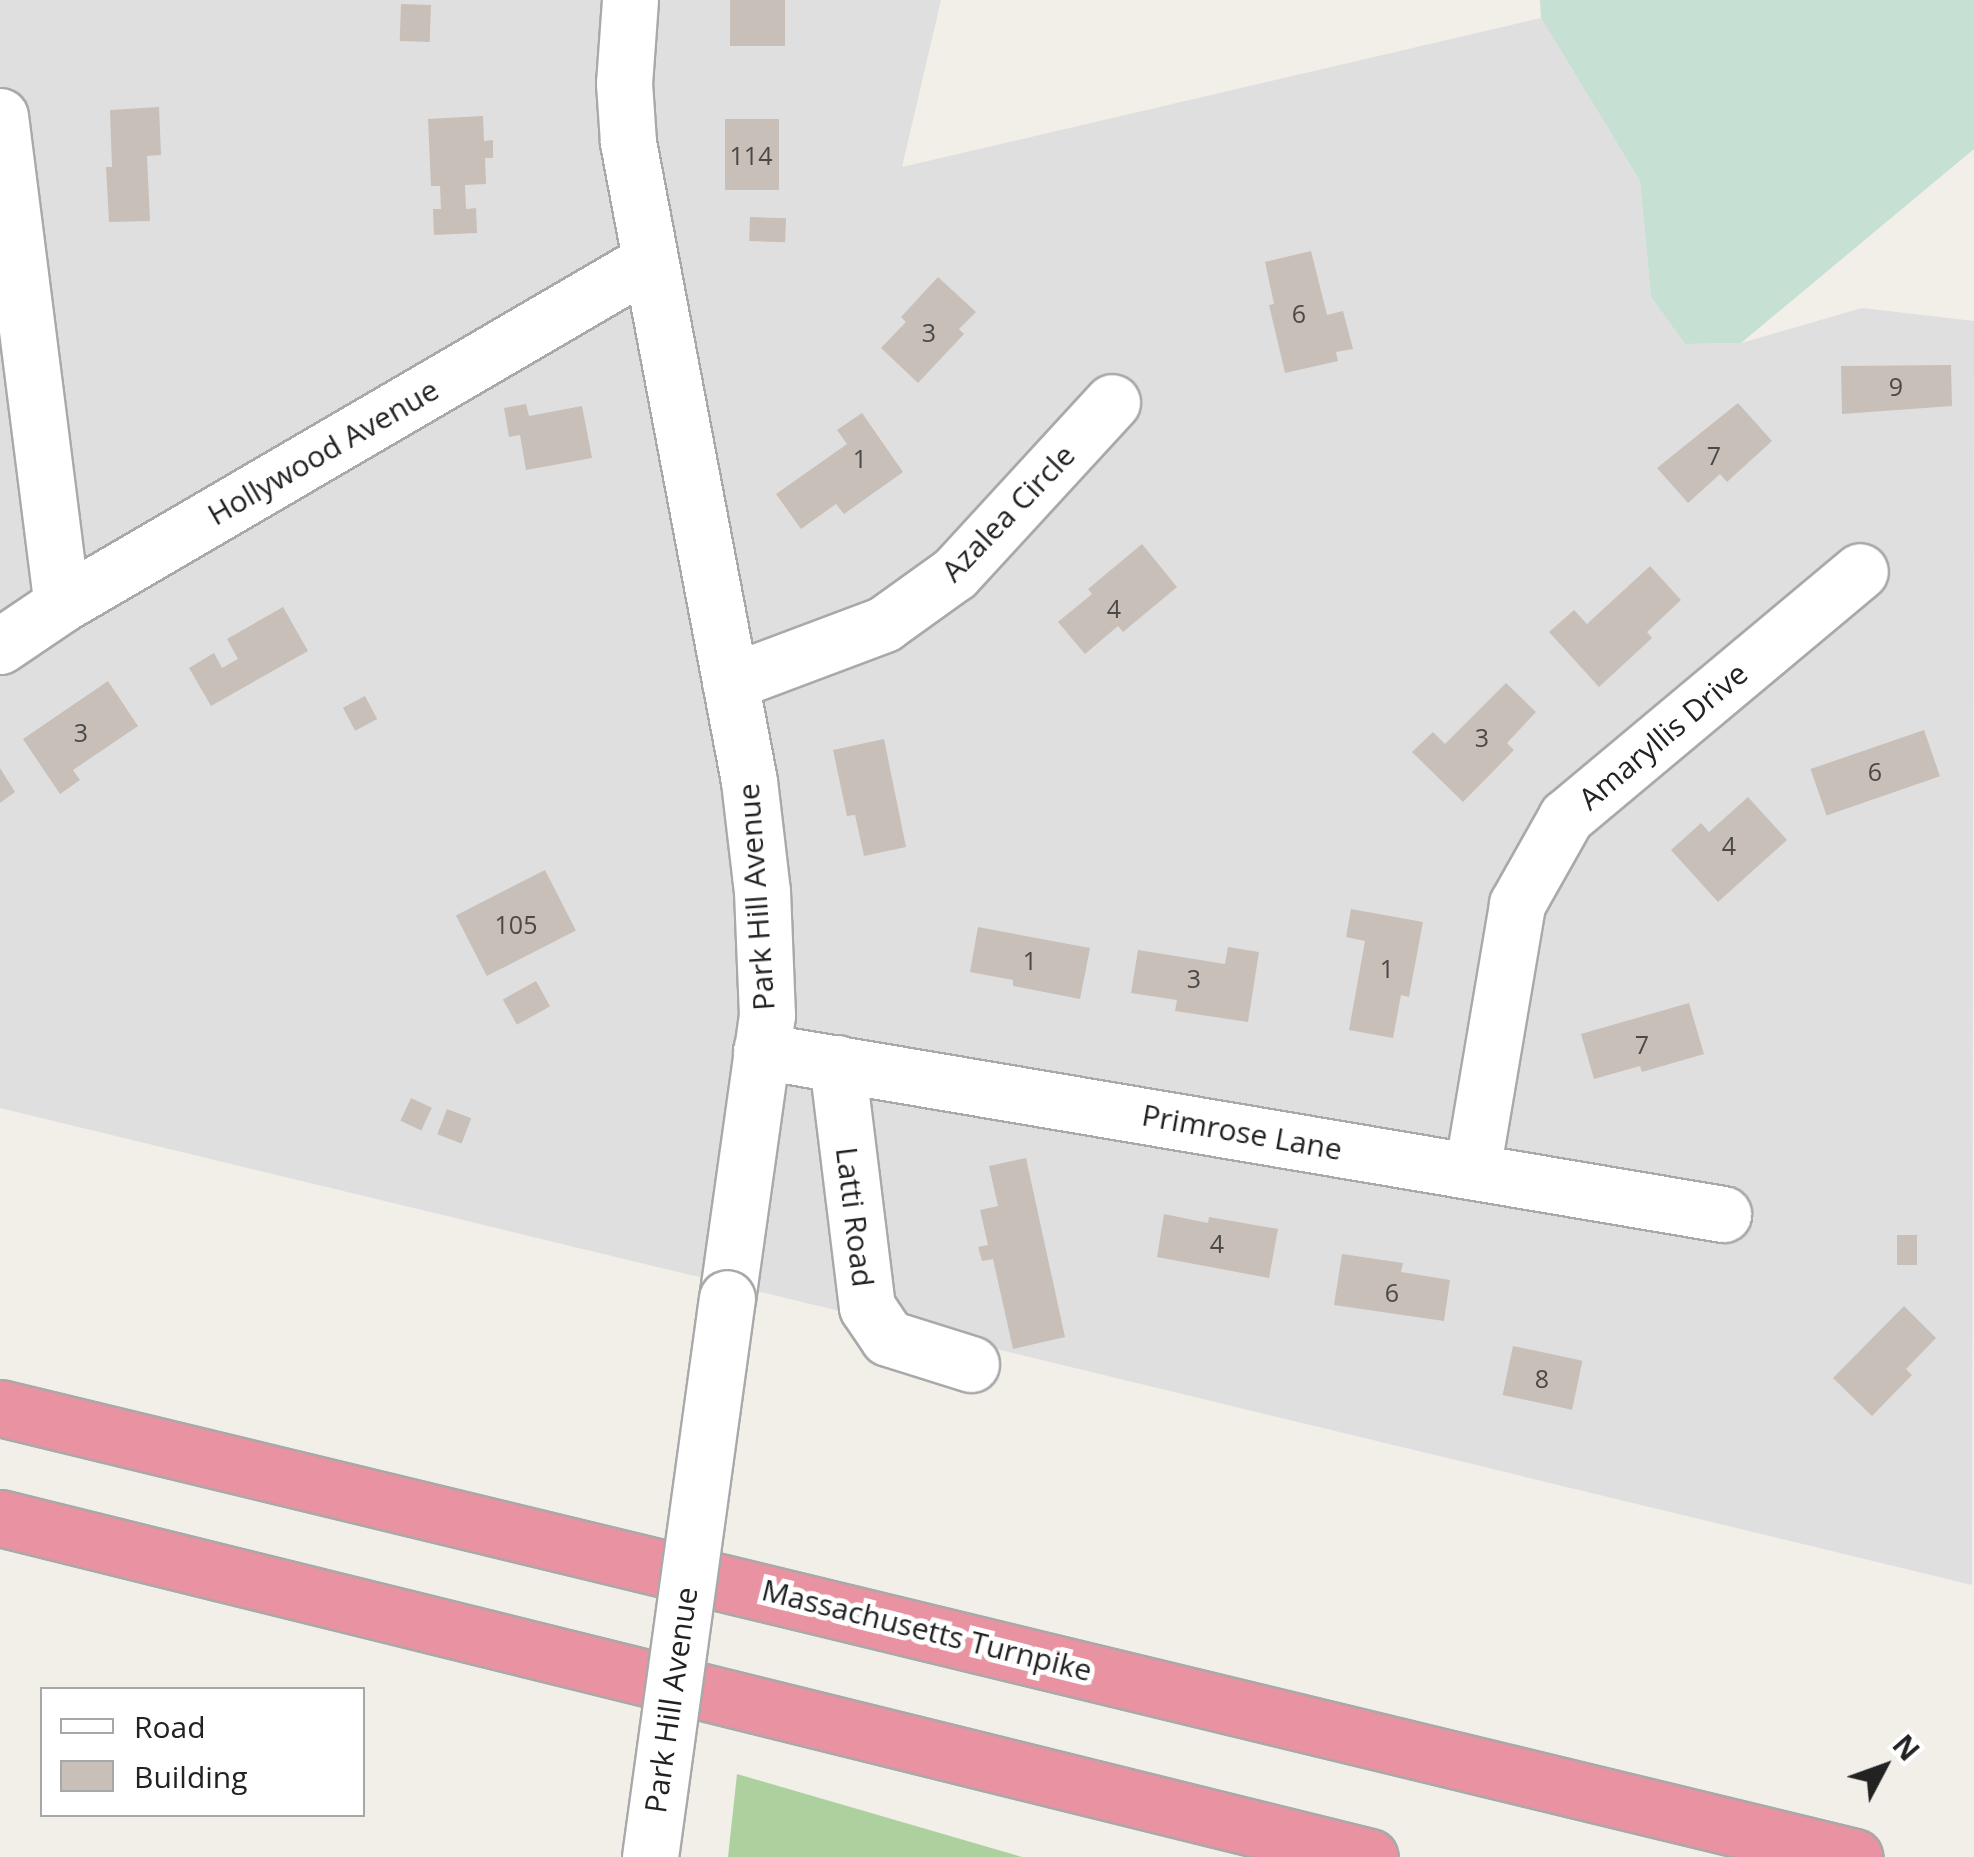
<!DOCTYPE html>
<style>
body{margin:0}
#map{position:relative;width:1974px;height:1857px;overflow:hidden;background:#f2efe9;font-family:"Open Sans",sans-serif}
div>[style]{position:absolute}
.residential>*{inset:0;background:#e0dfdf}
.forest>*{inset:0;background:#add19e}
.wetland>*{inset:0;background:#c6e0d4}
.building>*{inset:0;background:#c7bfb8;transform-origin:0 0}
.roads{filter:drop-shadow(2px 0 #a9a9a9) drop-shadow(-2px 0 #a9a9a9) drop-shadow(0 2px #a9a9a9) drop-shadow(0 -2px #a9a9a9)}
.minor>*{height:55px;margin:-27.5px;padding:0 27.5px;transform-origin:27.5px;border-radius:27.5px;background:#fff}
.highway>*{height:55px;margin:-27.5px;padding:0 27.5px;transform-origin:27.5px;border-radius:27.5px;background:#e892a2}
.bridges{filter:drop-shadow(2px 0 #a9a9a9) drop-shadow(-2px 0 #a9a9a9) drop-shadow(0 2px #a9a9a9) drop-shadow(0 -2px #a9a9a9)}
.minor-bridge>*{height:55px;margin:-27.5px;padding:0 27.5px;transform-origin:27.5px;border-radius:27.5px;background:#fff}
span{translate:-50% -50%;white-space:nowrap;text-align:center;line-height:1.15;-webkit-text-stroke:10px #fff;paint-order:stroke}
.number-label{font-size:25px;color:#4b4948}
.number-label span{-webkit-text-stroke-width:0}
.street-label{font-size:30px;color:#222}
.legend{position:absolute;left:40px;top:1687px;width:325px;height:130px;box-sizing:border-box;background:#fff;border:2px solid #a7a7a7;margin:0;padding:12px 18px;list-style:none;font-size:30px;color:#222}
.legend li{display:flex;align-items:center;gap:20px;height:50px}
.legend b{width:50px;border:2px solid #a7a7a7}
.north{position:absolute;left:1834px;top:1717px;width:100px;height:100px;-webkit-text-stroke:8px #fff;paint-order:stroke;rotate:49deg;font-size:28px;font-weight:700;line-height:40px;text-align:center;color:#222}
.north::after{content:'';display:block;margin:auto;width:35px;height:45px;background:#222;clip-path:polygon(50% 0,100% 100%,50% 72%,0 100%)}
</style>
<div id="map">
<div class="residential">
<i style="clip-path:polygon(0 0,941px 0,902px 167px,1541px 18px,1640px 181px,1651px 297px,1685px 344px,1741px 343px,1862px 308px,1974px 321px,1972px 1585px,0 1108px)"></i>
</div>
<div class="forest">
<i style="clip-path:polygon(737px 1774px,1022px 1857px,728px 1857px)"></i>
</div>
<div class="wetland">
<i style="clip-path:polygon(1540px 0,1974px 0,1974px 149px,1741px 343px,1685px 344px,1651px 297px,1640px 181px,1541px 18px)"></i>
</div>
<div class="building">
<i style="left:730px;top:0;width:55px;height:46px"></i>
<i style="left:401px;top:4px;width:30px;height:37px;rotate:2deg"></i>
<i style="clip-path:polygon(159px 107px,161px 155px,147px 156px,150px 221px,109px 222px,106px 167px,112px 167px,110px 110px)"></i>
<i style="clip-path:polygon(483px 116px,484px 141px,493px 140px,493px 158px,485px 158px,486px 184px,465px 185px,466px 209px,476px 208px,477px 233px,434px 235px,433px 209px,441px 209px,440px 186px,431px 186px,428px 119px)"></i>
<i style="left:725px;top:119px;width:54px;height:71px"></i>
<i style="left:750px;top:217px;width:36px;height:24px;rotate:2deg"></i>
<i style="clip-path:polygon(1311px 251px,1327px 315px,1343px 311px,1353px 349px,1336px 352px,1338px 361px,1285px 373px,1269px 305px,1274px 304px,1265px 262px)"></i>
<i style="clip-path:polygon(938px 277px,976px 312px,959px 329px,964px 334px,918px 383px,881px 348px,906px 322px,901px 317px)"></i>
<i style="clip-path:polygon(1951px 365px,1952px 406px,1842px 414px,1841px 366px)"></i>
<i style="clip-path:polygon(1738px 403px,1772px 441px,1727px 482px,1720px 474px,1688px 503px,1657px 468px)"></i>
<i style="clip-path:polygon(526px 404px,529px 416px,582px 406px,592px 458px,526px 470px,520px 435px,509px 437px,504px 408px)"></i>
<i style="clip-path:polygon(862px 413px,903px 472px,844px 514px,836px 504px,801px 529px,776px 494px,847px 444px,837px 430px)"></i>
<i style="clip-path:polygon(1142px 544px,1177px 587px,1123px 632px,1118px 626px,1085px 654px,1058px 622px,1092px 594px,1088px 589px)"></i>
<i style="clip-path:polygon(1650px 566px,1681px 600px,1647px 632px,1652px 638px,1599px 687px,1549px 632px,1574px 610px,1587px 624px)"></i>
<i style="clip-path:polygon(283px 607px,308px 651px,211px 706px,189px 668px,214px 653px,222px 668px,238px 659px,227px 639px)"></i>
<i style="clip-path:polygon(108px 681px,138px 726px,73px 770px,80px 780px,60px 794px,23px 739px)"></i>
<i style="clip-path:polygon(1506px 683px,1536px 712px,1507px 743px,1514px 750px,1463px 802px,1412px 752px,1433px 732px,1445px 744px)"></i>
<i style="left:365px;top:696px;width:26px;height:25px;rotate:62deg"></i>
<i style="left:1924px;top:730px;width:49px;height:120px;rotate:71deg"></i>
<i style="clip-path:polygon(884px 739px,906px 847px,864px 856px,855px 815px,847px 816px,833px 750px)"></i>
<i style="clip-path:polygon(0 768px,15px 792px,0 803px)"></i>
<i style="clip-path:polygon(1748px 797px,1787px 840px,1718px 902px,1671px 850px,1701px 823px,1709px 832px)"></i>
<i style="left:545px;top:870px;width:68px;height:100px;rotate:63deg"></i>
<i style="clip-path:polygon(1351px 909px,1423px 922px,1409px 997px,1401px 995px,1393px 1038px,1349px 1030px,1365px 941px,1346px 937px)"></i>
<i style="clip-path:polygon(978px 927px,1090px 948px,1080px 999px,1013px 986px,1013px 980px,970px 972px)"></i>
<i style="clip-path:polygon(1228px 947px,1259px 952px,1248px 1022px,1175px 1011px,1177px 1000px,1131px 993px,1138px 950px,1225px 964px)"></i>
<i style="left:536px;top:981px;width:29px;height:38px;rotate:61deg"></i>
<i style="clip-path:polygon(1689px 1003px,1704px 1054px,1642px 1072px,1640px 1066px,1594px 1079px,1581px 1034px)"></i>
<i style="left:411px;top:1098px;width:23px;height:25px;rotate:25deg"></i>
<i style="left:447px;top:1109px;width:26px;height:27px;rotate:21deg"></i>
<i style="clip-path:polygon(1026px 1158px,1065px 1337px,1013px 1349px,993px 1259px,982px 1261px,978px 1247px,988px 1245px,980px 1210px,998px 1206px,989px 1166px)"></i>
<i style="clip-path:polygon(1164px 1214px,1208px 1223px,1209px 1217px,1278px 1229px,1269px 1278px,1157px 1257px)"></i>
<i style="left:1897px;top:1235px;width:20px;height:30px"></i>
<i style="clip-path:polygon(1342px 1254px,1403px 1263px,1401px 1272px,1450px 1280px,1444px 1321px,1334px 1305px)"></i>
<i style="clip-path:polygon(1904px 1306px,1936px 1338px,1906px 1369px,1912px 1375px,1872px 1416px,1833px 1378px)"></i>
<i style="left:1513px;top:1346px;width:71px;height:50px;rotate:12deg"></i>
</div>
<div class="roads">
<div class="minor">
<i style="left:630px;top:0;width:83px;rotate:94.1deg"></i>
<i style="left:624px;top:83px;width:59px;rotate:86.1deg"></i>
<i style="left:628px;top:142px;width:650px;rotate:79.28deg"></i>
<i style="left:749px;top:781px;width:111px;rotate:83.3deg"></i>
<i style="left:762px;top:891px;width:124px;rotate:87.7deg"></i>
<i style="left:767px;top:1015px;width:286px;rotate:98deg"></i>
<i style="left:0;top:116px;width:492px;rotate:82.8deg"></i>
<i style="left:0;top:646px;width:75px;rotate:-34.1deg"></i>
<i style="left:62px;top:604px;width:678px;rotate:-30.27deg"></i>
<i style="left:730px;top:682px;width:165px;rotate:-20.6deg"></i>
<i style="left:884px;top:624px;width:87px;rotate:-35.7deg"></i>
<i style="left:955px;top:573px;width:232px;rotate:-47.4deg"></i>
<i style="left:761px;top:1051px;width:976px;rotate:9.62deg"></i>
<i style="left:837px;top:1063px;width:246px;rotate:83deg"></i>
<i style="left:867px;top:1307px;width:37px;rotate:56deg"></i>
<i style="left:888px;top:1338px;width:87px;rotate:17.4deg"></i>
<i style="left:1472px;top:1171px;width:271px;rotate:-80.4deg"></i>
<i style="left:1517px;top:904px;width:100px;rotate:-60.6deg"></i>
<i style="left:1566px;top:817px;width:383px;rotate:-39.9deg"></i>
</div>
<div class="highway">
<i style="left:0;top:1408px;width:1908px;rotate:13.61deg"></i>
<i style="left:0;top:1518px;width:1411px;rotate:13.9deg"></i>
</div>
</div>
<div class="bridges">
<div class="minor-bridge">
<i style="left:650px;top:1857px;width:564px;rotate:-82.16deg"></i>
</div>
</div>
<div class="number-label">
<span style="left:751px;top:155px">114</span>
<span style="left:1299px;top:313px">6</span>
<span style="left:929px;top:332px">3</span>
<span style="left:1896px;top:386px">9</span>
<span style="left:1714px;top:455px">7</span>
<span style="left:860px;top:458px">1</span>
<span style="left:1114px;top:608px">4</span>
<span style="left:81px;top:732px">3</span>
<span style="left:1482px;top:737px">3</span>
<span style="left:1875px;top:771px">6</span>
<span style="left:1729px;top:845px">4</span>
<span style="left:516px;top:924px">105</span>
<span style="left:1030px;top:960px">1</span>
<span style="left:1387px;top:968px">1</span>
<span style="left:1194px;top:978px">3</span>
<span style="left:1642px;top:1044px">7</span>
<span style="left:1217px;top:1243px">4</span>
<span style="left:1392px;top:1292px">6</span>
<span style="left:1542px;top:1378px">8</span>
</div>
<div class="street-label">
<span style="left:323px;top:452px;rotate:-30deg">Hollywood Avenue</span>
<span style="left:1008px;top:513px;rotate:-46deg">Azalea Circle</span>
<span style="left:1663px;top:736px;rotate:-40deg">Amaryllis Drive</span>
<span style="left:756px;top:897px;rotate:-94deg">Park Hill Avenue</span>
<span style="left:1242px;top:1132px;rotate:10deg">Primrose Lane</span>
<span style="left:855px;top:1217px;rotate:83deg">Latti Road</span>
<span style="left:927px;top:1630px;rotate:14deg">Massachusetts Turnpike</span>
<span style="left:671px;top:1700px;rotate:-82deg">Park Hill Avenue</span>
</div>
<ul class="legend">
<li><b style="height:12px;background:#fff"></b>Road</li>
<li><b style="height:28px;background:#c7bfb8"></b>Building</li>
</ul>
<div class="north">N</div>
</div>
